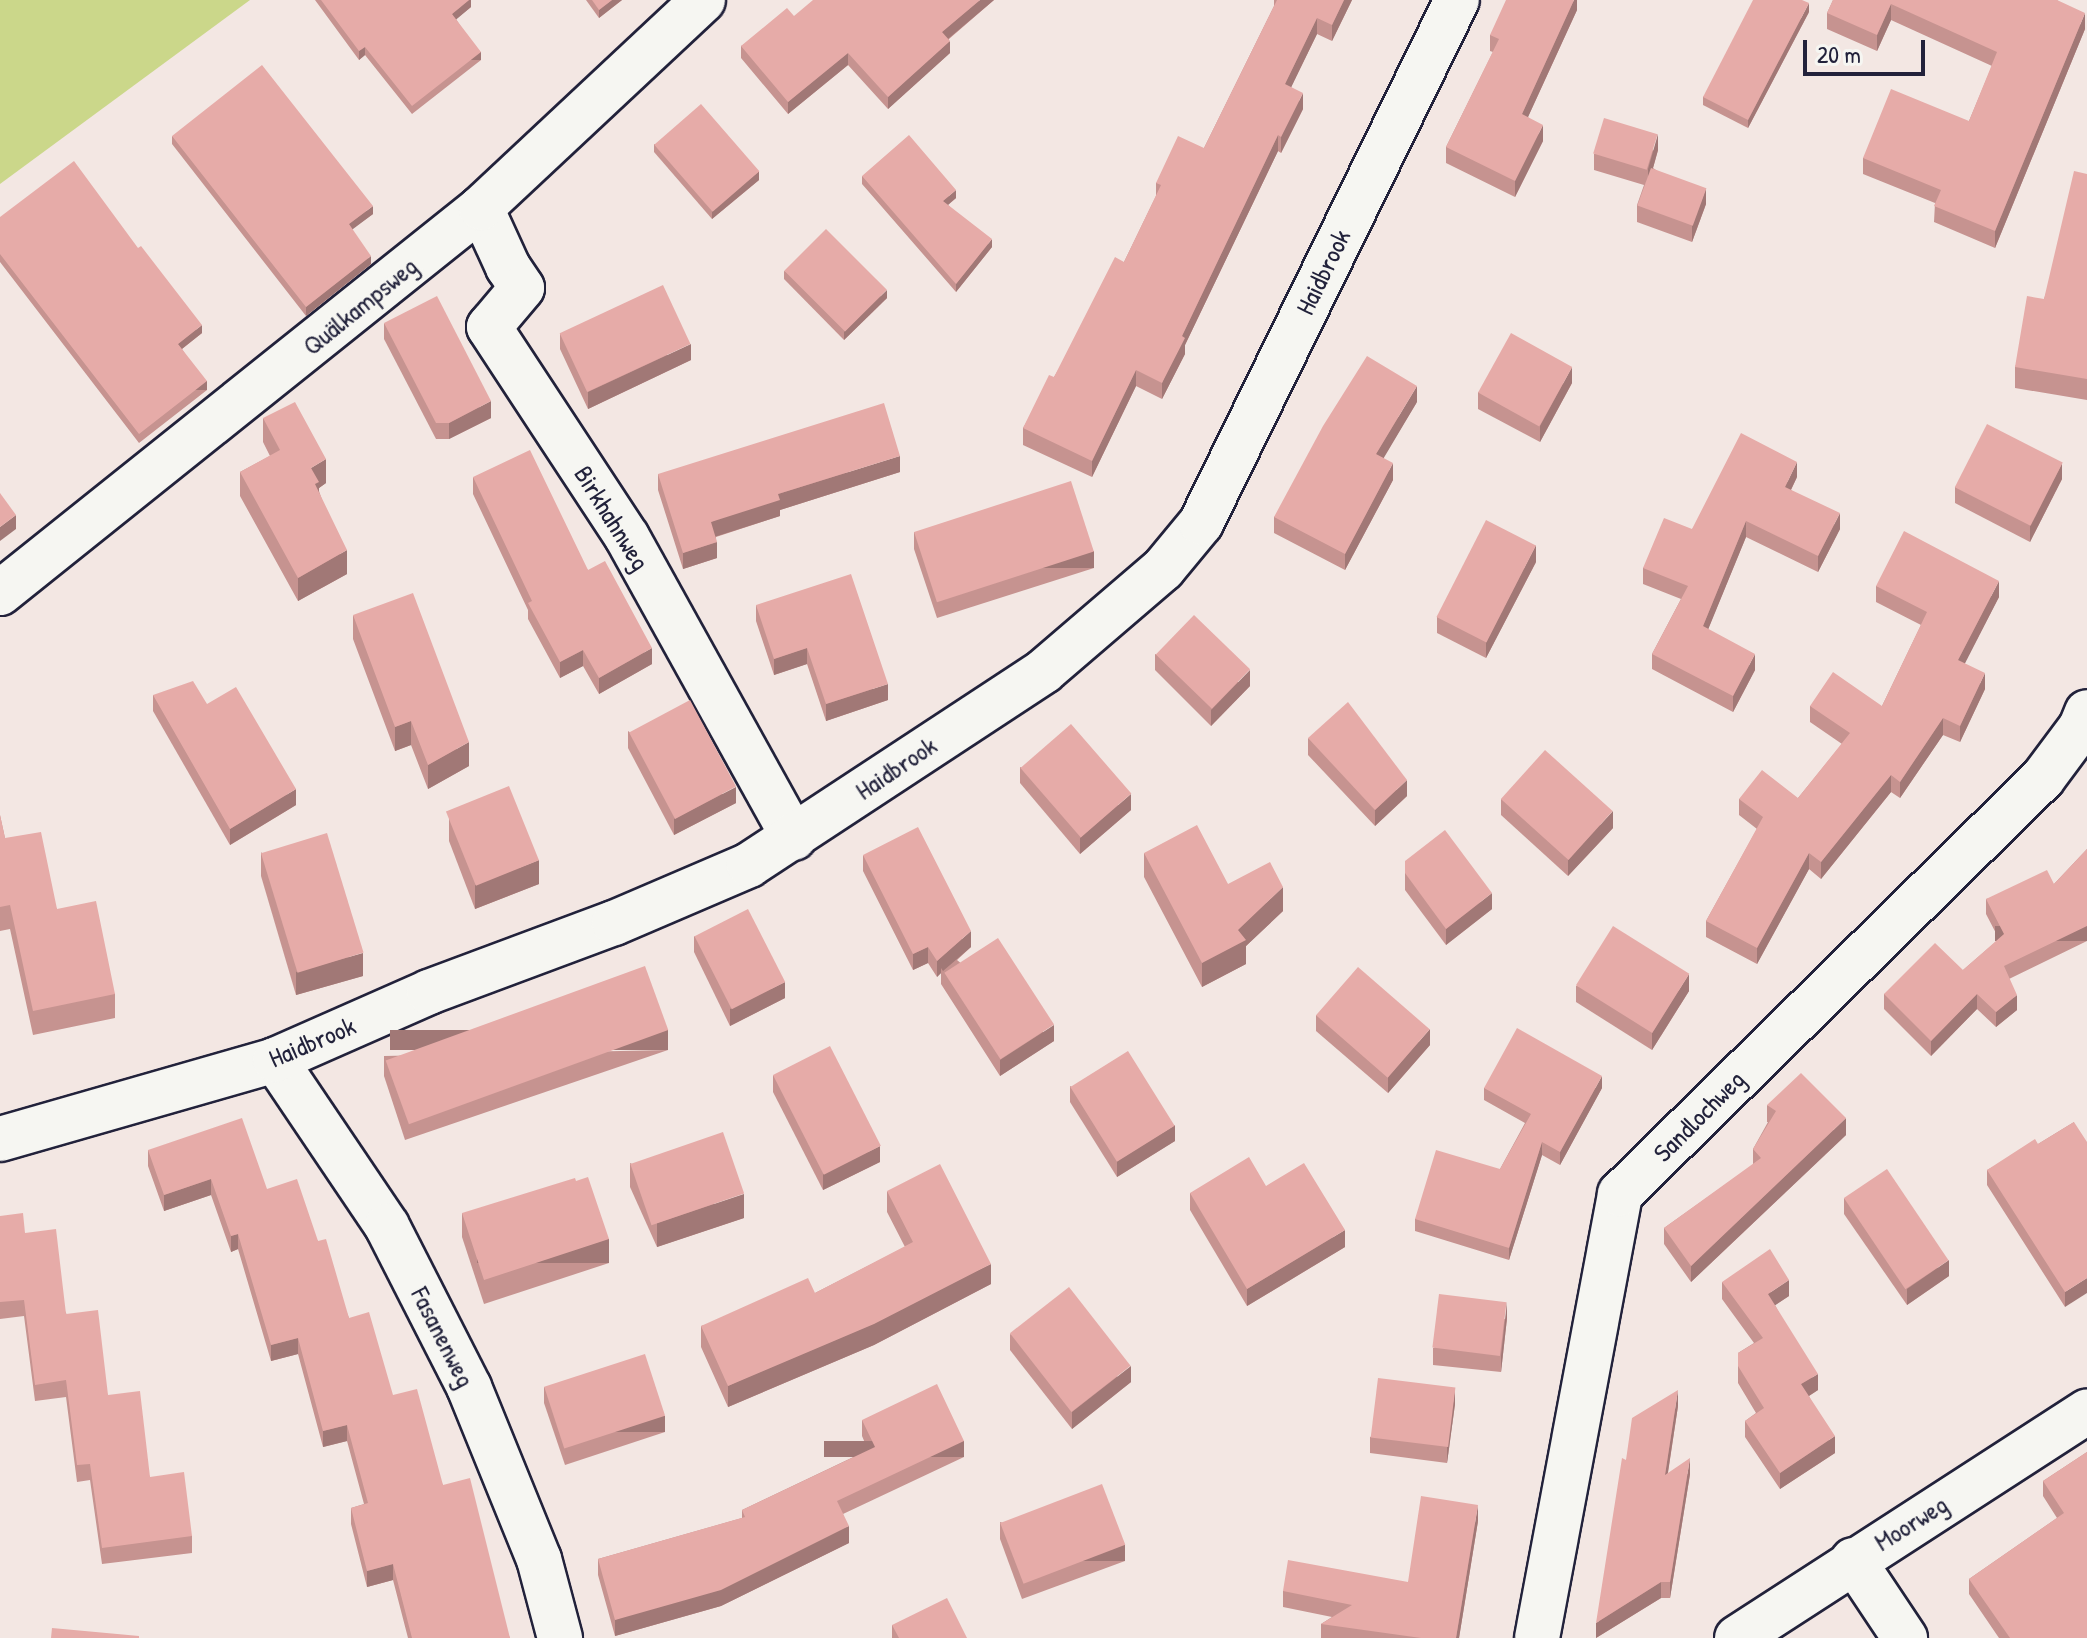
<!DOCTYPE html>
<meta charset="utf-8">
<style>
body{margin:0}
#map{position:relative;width:2087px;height:1638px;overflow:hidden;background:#f3e7e3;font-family:"Patrick Hand",sans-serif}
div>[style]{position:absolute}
.green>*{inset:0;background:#cbd78a}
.roads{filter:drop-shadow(2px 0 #22223b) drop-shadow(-2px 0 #22223b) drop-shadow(0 2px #22223b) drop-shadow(0 -2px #22223b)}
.minor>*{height:44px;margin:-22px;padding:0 22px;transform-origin:22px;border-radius:22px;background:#f6f6f2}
.wall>*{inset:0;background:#c69390}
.shaded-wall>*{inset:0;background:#a17876;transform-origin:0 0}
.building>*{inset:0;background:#e6aba8;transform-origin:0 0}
span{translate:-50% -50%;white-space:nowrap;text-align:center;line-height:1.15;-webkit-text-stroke:6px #f6f6f2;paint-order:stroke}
.street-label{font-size:26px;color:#22223b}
.scale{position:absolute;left:1803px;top:40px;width:122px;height:36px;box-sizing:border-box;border:4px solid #22223b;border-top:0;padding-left:10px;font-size:24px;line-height:28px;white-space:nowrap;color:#22223b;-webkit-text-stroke:6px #f6f6f2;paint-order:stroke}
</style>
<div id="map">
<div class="green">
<i style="clip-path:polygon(0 0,250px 0,0 184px)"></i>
</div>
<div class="roads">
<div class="minor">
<i style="left:481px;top:208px;width:65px;rotate:65.4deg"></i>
<i style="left:508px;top:267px;width:25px;rotate:56deg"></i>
<i style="left:522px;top:288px;width:51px;rotate:130.2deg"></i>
<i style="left:489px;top:327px;width:251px;rotate:56.7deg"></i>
<i style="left:627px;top:537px;width:344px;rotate:61deg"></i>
<i style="left:0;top:593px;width:616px;rotate:-38.67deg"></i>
<i style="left:481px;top:208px;width:304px;rotate:-43.1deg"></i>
<i style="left:275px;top:1060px;width:200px;rotate:56deg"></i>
<i style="left:387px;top:1226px;width:181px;rotate:63deg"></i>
<i style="left:469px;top:1387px;width:186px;rotate:67.9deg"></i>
<i style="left:539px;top:1559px;width:82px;rotate:75.1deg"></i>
<i style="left:0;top:1139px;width:286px;rotate:-16deg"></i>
<i style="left:275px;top:1060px;width:168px;rotate:-23.8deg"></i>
<i style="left:429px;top:992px;width:197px;rotate:-20.5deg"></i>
<i style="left:614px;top:923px;width:147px;rotate:-23.2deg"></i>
<i style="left:749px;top:865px;width:353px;rotate:-33.3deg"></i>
<i style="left:1044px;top:671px;width:157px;rotate:-40.6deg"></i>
<i style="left:1163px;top:569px;width:60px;rotate:-50.4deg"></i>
<i style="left:1201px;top:523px;width:582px;rotate:-63.92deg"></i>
<i style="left:1853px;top:1560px;width:94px;rotate:56.3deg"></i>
<i style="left:1537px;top:1638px;width:452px;rotate:-79.4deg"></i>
<i style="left:1620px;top:1194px;width:593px;rotate:-44.52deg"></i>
<i style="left:2043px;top:778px;width:64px;rotate:-53.3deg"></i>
<i style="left:2081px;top:727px;width:16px;rotate:-68deg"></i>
<i style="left:1737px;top:1638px;width:417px;rotate:-32.9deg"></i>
</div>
</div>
<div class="wall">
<i style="clip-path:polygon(315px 0,471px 0,471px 7px,456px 19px,481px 60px,412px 114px,365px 55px,359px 60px)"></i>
<i style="clip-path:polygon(586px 0,622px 0,599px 18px)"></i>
<i style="clip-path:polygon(994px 0,949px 39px,950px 53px,888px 109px,848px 65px,788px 114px,741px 58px,741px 46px,794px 16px)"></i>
<i style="clip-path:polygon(1274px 0,1352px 0,1332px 41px,1317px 34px,1291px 87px,1303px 109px,1281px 153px,1278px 151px,1185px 345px,1185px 354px,1162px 399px,1136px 386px,1092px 477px,1023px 445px,1023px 428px,1124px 262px,1156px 196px,1156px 183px,1204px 148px,1274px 6px)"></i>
<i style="clip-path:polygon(1577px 0,1577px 10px,1528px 117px,1543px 141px,1515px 197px,1446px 163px,1446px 147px,1493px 52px,1490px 51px,1490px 35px)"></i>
<i style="clip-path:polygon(1833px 0,2057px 0,2085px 29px,1995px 248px,1934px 222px,1935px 203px,1863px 174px,1863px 158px,1969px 121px,1992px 66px,1891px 20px,1877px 51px,1827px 29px,1827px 13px)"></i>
<i style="clip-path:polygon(1809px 12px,1748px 128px,1703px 105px,1703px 97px)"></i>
<i style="clip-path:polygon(172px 136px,373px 214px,352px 229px,371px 264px,306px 316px,172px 144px)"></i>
<i style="clip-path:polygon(654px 144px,759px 180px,712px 219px,654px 152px)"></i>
<i style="clip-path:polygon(1658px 150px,1653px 168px,1706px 204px,1692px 242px,1637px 222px,1637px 205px,1644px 185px,1594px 170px,1594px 154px)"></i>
<i style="clip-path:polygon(2087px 174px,2087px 400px,2015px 388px,2015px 367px,2044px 299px)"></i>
<i style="clip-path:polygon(862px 176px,956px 198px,948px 205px,992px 247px,956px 292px,862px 184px)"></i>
<i style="clip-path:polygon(0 217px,202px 333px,182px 349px,207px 390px,139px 443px,0 262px)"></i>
<i style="clip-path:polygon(784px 271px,887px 298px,844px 340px,784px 279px)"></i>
<i style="clip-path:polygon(384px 323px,491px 418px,449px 439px,436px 439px,384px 339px)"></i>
<i style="clip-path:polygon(560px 333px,691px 360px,588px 409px,560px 349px)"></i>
<i style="clip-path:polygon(1572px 383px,1540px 442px,1478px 409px,1478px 392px)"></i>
<i style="clip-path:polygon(1417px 402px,1383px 458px,1393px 480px,1345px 570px,1274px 533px,1274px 517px)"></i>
<i style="clip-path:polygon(263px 418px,326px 483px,319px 488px,319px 491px,347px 574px,298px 601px,240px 496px,240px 472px,270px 456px,263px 442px)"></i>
<i style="clip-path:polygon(900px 472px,780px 510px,780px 516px,716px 537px,717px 558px,683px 569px,658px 490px,658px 474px)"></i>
<i style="clip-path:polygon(473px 477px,588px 570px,652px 664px,599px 694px,583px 666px,560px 678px,528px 619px,528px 610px,473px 494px)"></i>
<i style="clip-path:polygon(1797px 477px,1791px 490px,1840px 529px,1818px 572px,1746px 537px,1708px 629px,1755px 670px,1733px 712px,1652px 669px,1652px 654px,1681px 599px,1643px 584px,1643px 568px,1692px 529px)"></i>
<i style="clip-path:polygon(2062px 479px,2030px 542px,1955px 503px,1955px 487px)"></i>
<i style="clip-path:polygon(914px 532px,1094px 568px,937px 618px,914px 549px)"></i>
<i style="clip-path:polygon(1536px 562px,1486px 658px,1437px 633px,1437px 617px)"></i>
<i style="clip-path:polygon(1876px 586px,1999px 597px,1964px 664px,1985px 689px,1960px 742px,1943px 735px,1900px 798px,1891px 792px,1821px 879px,1809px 869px,1757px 964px,1706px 937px,1706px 921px,1757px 829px,1739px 815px,1739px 799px,1798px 798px,1842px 744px,1810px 722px,1810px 706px,1882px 706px,1921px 625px,1876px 602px)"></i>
<i style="clip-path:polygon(756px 605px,888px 700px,826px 721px,807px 664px,774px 675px,756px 621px)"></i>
<i style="clip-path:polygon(353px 615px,469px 766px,428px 789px,411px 745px,395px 751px,353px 639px)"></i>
<i style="clip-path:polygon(1155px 654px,1250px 686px,1211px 726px,1155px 670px)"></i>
<i style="clip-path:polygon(153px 695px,207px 704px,296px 805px,230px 845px,153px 711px)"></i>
<i style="clip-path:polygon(628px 731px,736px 803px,674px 835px,628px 748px)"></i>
<i style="clip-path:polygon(1308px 738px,1407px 796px,1375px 826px,1308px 755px)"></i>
<i style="clip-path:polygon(1020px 767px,1131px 810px,1080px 854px,1020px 783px)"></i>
<i style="clip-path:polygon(1501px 799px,1613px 828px,1568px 876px,1501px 815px)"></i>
<i style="clip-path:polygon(0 815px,5px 838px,57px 909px,115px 994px,115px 1018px,33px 1035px,10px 929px,0 931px)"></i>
<i style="clip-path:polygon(449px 817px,539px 884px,475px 909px,449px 841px)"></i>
<i style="clip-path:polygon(2087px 849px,2087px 941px,2009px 979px,2017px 1010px,1996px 1027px,1977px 1009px,1931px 1056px,1884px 1009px,1884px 994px,1963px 970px,1999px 939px,1986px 914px,1986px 899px,2054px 884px)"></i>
<i style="clip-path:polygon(261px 852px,363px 976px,296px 995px,261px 876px)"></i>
<i style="clip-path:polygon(1144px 853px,1228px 884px,1283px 911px,1246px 946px,1246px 964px,1202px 987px,1144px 877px)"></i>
<i style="clip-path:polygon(863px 855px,971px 947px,957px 960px,1054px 1041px,1000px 1076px,941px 984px,941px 973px,937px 977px,928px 963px,913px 970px,863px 871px)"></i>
<i style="clip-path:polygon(1405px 861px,1492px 909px,1446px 945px,1405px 890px)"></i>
<i style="clip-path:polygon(694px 936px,785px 998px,730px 1026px,694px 952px)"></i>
<i style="clip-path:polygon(1576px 986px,1689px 991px,1652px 1050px,1576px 1002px)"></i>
<i style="clip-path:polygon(1316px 1015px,1430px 1045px,1388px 1093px,1316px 1031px)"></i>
<i style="clip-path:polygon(668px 1050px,405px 1140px,384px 1076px,384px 1056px)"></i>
<i style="clip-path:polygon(773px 1075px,880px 1162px,823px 1190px,773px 1092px)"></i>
<i style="clip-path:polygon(1070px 1086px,1175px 1141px,1117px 1177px,1070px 1102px)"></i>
<i style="clip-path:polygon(1484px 1088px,1602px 1088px,1560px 1165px,1542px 1155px,1509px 1260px,1415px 1231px,1415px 1219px,1500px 1169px,1525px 1123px,1484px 1100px)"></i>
<i style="clip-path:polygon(1767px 1105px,1846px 1135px,1691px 1282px,1664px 1244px,1664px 1228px,1753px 1165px,1753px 1149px,1768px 1122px,1767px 1122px)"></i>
<i style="clip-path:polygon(2074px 1122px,2065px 1307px,1987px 1185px,1987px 1170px,2038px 1144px)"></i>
<i style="clip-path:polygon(148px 1150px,267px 1189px,318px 1241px,349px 1318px,443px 1485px,510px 1638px,408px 1638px,393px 1580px,367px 1587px,351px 1524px,351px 1508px,364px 1504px,347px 1441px,323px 1447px,298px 1354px,271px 1361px,238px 1249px,231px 1252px,211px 1195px,164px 1211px,148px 1166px)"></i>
<i style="clip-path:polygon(630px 1163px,744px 1218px,657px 1247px,630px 1187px)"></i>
<i style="clip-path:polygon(1266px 1186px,1345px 1247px,1247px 1306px,1190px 1210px,1190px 1193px)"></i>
<i style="clip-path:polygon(887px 1191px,991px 1284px,874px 1345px,728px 1407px,701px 1347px,701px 1326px,815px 1293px,905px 1247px,887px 1212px)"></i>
<i style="clip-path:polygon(1844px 1198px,1949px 1276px,1907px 1305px,1844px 1214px)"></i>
<i style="clip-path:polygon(462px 1213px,609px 1263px,484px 1304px,462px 1237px)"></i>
<i style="clip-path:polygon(0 1216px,25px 1233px,150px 1477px,192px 1536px,192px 1553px,102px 1564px,90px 1480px,77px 1482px,66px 1397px,35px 1401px,24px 1316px,0 1319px)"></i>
<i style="clip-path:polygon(1722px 1282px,1789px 1296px,1775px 1305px,1818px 1390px,1809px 1396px,1835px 1453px,1780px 1489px,1745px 1437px,1745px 1421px,1756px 1413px,1738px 1383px,1738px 1353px,1754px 1343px,1722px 1299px)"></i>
<i style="clip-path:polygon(1507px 1318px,1501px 1372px,1433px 1365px,1433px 1348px)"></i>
<i style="clip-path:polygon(1010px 1334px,1131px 1382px,1072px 1429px,1010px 1350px)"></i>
<i style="clip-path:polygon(544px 1387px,665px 1432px,565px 1465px,544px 1403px)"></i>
<i style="clip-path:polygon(1455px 1404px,1447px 1463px,1370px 1453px,1370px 1437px)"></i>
<i style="clip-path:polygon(1678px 1406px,1668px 1473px,1690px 1474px,1670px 1598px,1661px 1598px,1596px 1638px,1626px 1460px)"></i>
<i style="clip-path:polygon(862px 1420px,964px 1457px,843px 1514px,849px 1543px,721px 1606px,615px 1636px,598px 1575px,598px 1559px,742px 1518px,742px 1510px,868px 1450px,862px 1436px)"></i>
<i style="clip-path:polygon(2087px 1452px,2087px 1638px,1999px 1638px,1969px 1594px,1969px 1579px,2057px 1518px,2043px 1496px,2043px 1481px)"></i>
<i style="clip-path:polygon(1478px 1521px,1459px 1638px,1321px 1638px,1321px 1624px,1332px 1617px,1283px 1607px,1283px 1591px,1408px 1582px)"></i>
<i style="clip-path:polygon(1000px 1522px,1125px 1561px,1022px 1599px,1000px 1539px)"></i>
<i style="clip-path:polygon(892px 1625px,967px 1638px,892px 1638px)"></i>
</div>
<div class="shaded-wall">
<i style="clip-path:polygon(469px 0,471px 0,471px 7px,452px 23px,452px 14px)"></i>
<i style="clip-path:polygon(612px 0,622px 0,599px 18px,599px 10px)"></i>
<i style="clip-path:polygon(980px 0,994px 0,942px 44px,942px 32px)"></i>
<i style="clip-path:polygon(1344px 0,1352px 0,1332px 41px,1332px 25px)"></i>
<i style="clip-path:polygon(1574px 0,1577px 0,1577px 10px,1522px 130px,1522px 114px)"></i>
<i style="clip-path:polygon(1809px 3px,1809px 12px,1748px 128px,1748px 120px)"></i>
<i style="clip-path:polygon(1891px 4px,1891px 20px,1877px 51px,1877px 35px)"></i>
<i style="clip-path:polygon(2085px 13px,2085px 29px,1995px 248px,1995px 231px)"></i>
<i style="clip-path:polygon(1317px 18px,1317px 34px,1285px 100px,1285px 84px)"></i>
<i style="clip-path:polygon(950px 41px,950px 53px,888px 109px,888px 97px)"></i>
<i style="clip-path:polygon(365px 47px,365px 55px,359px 60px,359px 51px)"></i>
<i style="left:481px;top:52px;width:8px;height:88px;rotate:90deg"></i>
<i style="clip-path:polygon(848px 53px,848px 65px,788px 114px,788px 102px)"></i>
<i style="clip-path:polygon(1303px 93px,1303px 109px,1281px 153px,1281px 137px)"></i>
<i style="clip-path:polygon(1543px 125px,1543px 141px,1515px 197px,1515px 181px)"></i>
<i style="clip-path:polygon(1658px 134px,1658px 150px,1648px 186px,1648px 169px)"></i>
<i style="clip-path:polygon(1278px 135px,1278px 151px,1185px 345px,1185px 354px,1162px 399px,1162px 383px,1182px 336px)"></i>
<i style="clip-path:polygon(759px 171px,759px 180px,712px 219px,712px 211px)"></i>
<i style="clip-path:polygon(1706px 188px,1706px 204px,1692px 242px,1692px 226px)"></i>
<i style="clip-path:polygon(956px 190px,956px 198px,943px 209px,943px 201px)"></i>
<i style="clip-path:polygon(373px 206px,373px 214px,349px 232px,349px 224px)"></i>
<i style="clip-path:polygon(992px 239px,992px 247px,956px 292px,956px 284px)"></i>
<i style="clip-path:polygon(371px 256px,371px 264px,306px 316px,306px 307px)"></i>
<i style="clip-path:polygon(887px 290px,887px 298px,844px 340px,844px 332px)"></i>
<i style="clip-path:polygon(202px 325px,202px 333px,178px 352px,178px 344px)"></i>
<i style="clip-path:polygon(691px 344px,691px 360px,588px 409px,588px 392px)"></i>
<i style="clip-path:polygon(1572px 367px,1572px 383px,1540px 442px,1540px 426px)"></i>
<i style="clip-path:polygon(1136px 370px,1136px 386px,1092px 477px,1092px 461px)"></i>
<i style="left:207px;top:381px;width:9px;height:86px;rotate:90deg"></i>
<i style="clip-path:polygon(1417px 386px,1417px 402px,1376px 471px,1376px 454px)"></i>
<i style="clip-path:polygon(491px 401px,491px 418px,449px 439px,449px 423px)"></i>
<i style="clip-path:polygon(900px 456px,900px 472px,780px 510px,780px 516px,711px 538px,711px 522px,778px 494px)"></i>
<i style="clip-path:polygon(326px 459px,326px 483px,319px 488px,319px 506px,311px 468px)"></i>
<i style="clip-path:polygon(1797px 462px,1797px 477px,1785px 502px,1785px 487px)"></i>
<i style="clip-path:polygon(1393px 463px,1393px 480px,1345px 570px,1345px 554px)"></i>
<i style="clip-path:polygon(2062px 463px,2062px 479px,2030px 542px,2030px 525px)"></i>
<i style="clip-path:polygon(1840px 513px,1840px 529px,1818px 572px,1818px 556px)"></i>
<i style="clip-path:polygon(16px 515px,16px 529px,0 541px,0 527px)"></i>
<i style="clip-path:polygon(1746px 521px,1746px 537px,1703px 642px,1703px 626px)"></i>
<i style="clip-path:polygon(717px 542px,717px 558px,683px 569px,683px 553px)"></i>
<i style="clip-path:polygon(1536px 545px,1536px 562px,1486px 658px,1486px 642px)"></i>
<i style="clip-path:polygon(347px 550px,347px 574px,298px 601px,298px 578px)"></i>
<i style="left:1094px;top:551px;width:17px;height:165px;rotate:90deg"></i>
<i style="clip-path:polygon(1999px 581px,1999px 597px,1958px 677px,1958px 660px)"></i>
<i style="clip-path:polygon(652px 648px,652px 664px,599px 694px,599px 678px)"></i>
<i style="clip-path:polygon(807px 648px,807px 664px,774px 675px,774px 659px)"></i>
<i style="clip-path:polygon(583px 650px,583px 666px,560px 678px,560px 662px)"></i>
<i style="clip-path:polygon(1755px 654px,1755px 670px,1733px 712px,1733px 696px)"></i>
<i style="clip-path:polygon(1250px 670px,1250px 686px,1211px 726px,1211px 710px)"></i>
<i style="clip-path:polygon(1985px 673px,1985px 689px,1960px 742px,1960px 726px)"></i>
<i style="clip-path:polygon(888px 684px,888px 700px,826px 721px,826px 704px)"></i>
<i style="clip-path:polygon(1943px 718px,1943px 735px,1900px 798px,1900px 782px)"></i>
<i style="clip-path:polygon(411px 721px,411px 745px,395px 751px,395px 727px)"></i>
<i style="clip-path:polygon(469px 742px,469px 766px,428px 789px,428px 765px)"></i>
<i style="clip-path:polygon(1891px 775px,1891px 792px,1821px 879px,1821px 862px)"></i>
<i style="clip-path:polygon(1407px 780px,1407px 796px,1375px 826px,1375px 810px)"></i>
<i style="clip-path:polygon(736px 787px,736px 803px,674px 835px,674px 819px)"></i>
<i style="clip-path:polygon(296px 789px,296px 805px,230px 845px,230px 829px)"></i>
<i style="clip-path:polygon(1131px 794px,1131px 810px,1080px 854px,1080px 838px)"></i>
<i style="clip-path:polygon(1613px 811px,1613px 828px,1568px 876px,1568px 860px)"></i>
<i style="clip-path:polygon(1809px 853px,1809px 869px,1757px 964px,1757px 948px)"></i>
<i style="clip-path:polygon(539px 860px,539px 884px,475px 909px,475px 885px)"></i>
<i style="clip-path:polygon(1283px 887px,1283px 911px,1246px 946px,1246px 964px,1202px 987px,1202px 963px)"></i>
<i style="clip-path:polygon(1492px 893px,1492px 909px,1446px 945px,1446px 929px)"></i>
<i style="left:2087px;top:926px;width:15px;height:92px;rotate:90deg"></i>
<i style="clip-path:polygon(971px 931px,971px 947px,943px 971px,941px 968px,941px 973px,937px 977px,937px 961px)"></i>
<i style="clip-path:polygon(928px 947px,928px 963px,913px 970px,913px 954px)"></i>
<i style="clip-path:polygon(363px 953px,363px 976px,296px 995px,296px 972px)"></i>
<i style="clip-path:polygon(1689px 974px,1689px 991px,1652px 1050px,1652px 1033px)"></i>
<i style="clip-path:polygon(785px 982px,785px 998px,730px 1026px,730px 1009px)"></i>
<i style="clip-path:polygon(1977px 994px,1977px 1009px,1931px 1056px,1931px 1041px)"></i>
<i style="clip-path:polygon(2017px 995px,2017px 1010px,1996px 1027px,1996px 1012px)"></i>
<i style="clip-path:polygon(1054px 1025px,1054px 1041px,1000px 1076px,1000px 1060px)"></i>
<i style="clip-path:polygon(1430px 1029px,1430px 1045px,1388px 1093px,1388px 1077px)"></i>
<i style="left:668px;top:1030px;width:20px;height:278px;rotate:90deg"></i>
<i style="clip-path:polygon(1602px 1076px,1602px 1088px,1560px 1165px,1560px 1152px)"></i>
<i style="clip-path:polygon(1846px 1118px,1846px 1135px,1691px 1282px,1691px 1266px)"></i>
<i style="clip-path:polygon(1175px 1125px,1175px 1141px,1117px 1177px,1117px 1161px)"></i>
<i style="clip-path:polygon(1542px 1142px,1542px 1155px,1509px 1260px,1509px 1248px)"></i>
<i style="clip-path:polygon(880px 1146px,880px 1162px,823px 1190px,823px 1174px)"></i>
<i style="clip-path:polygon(211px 1179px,211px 1195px,164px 1211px,164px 1195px)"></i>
<i style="clip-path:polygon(744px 1194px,744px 1218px,657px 1247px,657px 1223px)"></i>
<i style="clip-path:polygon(1345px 1230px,1345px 1247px,1247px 1306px,1247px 1289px)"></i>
<i style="clip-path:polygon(238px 1234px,238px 1249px,231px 1252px,231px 1236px)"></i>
<i style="left:609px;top:1239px;width:24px;height:132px;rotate:90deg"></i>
<i style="clip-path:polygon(1949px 1260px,1949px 1276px,1907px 1305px,1907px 1289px)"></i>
<i style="clip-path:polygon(991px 1264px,991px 1284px,874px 1345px,728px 1407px,728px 1386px)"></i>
<i style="clip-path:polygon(2087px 1278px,2087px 1293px,2065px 1307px,2065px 1292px)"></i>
<i style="clip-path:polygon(1789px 1280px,1789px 1296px,1768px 1310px,1768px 1294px)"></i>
<i style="clip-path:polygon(1507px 1302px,1507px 1318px,1501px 1372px,1501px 1356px)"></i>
<i style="clip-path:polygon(298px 1338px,298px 1354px,271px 1361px,271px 1345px)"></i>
<i style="clip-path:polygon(1131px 1366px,1131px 1382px,1072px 1429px,1072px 1412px)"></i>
<i style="clip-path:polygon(1818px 1374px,1818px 1390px,1801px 1401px,1801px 1384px)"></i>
<i style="clip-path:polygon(1455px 1388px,1455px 1404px,1447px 1463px,1447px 1447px)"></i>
<i style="clip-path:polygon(1678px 1390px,1678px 1406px,1665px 1491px,1665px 1475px)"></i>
<i style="left:665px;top:1416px;width:16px;height:105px;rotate:90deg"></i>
<i style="clip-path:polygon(347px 1425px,347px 1441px,323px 1447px,323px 1431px)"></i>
<i style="clip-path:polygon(1835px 1436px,1835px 1453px,1780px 1489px,1780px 1473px)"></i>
<i style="left:964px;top:1441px;width:16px;height:140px;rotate:90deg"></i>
<i style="clip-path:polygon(1690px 1458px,1690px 1474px,1670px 1598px,1670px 1582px)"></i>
<i style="clip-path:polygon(1478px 1505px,1478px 1521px,1459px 1638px,1456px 1638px)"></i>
<i style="clip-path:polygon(849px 1526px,849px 1543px,721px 1606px,615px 1636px,615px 1620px)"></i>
<i style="left:1125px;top:1545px;width:16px;height:110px;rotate:90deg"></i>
<i style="clip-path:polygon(393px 1564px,393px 1580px,367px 1587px,367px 1571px)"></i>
<i style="clip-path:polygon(1661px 1582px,1661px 1598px,1596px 1638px,1596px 1623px)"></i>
</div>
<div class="building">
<i style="clip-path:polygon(321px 0,469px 0,452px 14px,481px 52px,412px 106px,365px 47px,359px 51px)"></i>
<i style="clip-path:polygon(592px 0,612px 0,599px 10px)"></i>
<i style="clip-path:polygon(813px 0,980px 0,942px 32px,950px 41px,888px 97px,848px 53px,788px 102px,741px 46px,787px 8px,794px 16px)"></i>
<i style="clip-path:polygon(1277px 0,1344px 0,1332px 25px,1317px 18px,1285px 84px,1303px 93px,1281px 137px,1278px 135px,1182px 336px,1185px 338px,1162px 383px,1136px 370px,1092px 461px,1023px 428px,1049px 375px,1054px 377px,1115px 257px,1124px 262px,1161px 185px,1156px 183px,1178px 136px,1204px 148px)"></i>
<i style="clip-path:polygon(1506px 0,1574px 0,1522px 114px,1543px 125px,1515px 181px,1446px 147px,1499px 39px,1490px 35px)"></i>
<i style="clip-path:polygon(1753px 0,1802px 0,1809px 3px,1748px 120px,1703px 97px)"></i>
<i style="clip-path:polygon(1833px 0,2057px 0,2085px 13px,1995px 231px,1934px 206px,1941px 190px,1863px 158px,1891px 89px,1969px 121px,1997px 52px,1891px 4px,1877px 35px,1827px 13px)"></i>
<i style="clip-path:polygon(262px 65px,373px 206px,349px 224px,371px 256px,306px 307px,172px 136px)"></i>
<i style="left:701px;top:104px;width:89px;height:62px;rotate:49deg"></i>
<i style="left:1604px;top:118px;width:56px;height:37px;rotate:17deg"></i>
<i style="clip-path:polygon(909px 135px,956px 190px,943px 201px,992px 239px,956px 284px,862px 176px)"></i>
<i style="clip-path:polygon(74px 161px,138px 248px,141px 246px,202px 325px,178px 344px,207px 381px,139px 434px,0 254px,0 217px)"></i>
<i style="left:1651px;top:168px;width:59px;height:40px;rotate:20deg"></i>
<i style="clip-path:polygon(2074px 171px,2087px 174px,2087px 379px,2015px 367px,2027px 296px,2044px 299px)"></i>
<i style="left:826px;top:229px;width:86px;height:59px;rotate:45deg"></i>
<i style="left:663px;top:285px;width:65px;height:114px;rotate:65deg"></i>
<i style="clip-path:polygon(437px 296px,491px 401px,449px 423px,436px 423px,384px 323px)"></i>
<i style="left:1511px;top:333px;width:70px;height:68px;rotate:29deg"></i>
<i style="clip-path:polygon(1367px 356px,1417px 386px,1376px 454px,1393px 463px,1345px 554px,1274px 517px,1323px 426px)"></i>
<i style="clip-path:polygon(295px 402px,326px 459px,311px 468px,319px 482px,315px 484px,347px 550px,298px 578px,240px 472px,280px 450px,263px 418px)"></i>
<i style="clip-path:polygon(884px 403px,900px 456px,778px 494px,780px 500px,711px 522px,717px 542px,683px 553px,658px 474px)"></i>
<i style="left:1987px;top:424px;width:85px;height:71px;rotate:27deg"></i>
<i style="clip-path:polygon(1741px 433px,1797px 462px,1785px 487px,1840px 513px,1818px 556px,1746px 521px,1703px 626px,1755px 654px,1733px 696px,1652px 654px,1688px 586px,1643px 568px,1664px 518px,1692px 529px)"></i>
<i style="clip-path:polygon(530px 450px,588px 570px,605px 561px,652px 648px,599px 678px,583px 650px,560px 662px,528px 603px,532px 601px,473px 477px)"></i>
<i style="left:1071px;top:481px;width:74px;height:165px;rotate:72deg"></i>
<i style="clip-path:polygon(0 493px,16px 515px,0 527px)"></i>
<i style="left:1486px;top:520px;width:56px;height:109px;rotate:27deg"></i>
<i style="clip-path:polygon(1904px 531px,1999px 581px,1958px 660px,1985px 673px,1960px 726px,1943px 718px,1900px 782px,1891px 775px,1821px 862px,1809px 853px,1757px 948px,1706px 921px,1763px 817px,1739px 799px,1762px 770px,1798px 798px,1850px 733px,1810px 706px,1833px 672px,1882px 706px,1927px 612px,1876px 586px)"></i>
<i style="clip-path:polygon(851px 574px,888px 684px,826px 704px,807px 648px,774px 659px,756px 605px)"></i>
<i style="clip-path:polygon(413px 593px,469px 742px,428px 765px,411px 721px,395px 727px,353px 615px)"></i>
<i style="left:1194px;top:615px;width:78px;height:55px;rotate:44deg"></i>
<i style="clip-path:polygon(193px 681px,207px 704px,236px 687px,296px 789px,230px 829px,153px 695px)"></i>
<i style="left:690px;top:700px;width:98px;height:69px;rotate:62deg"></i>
<i style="clip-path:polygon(1348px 702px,1407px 780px,1375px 810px,1308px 738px)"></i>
<i style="left:1071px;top:724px;width:92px;height:67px;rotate:49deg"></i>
<i style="left:1545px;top:750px;width:91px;height:66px;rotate:42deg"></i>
<i style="left:509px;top:786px;width:80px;height:68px;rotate:68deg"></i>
<i style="clip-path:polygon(0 815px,5px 838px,41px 832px,57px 909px,96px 901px,115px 994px,33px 1011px,10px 905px,0 907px)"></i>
<i style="clip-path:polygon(1197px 825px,1228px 884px,1270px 862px,1283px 887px,1238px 930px,1246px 940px,1202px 963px,1144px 853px)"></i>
<i style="clip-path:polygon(918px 827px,971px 931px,937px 961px,928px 947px,913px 954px,863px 855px)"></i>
<i style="clip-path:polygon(1445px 830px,1492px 893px,1446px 929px,1405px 873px,1405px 861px)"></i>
<i style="left:327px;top:833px;width:125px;height:69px;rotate:73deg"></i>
<i style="clip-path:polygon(2087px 849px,2087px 926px,2004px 966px,2017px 995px,1996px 1012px,1977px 994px,1931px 1041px,1884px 994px,1935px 943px,1963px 970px,2004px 934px,1986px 899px,2047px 870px,2054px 884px)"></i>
<i style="left:748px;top:909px;width:82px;height:60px;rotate:63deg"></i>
<i style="left:1613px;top:926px;width:90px;height:70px;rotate:32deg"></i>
<i style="left:998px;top:938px;width:103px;height:64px;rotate:57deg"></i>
<i style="left:645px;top:966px;width:68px;height:276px;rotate:70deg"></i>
<i style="left:1358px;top:967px;width:95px;height:64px;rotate:41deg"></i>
<i style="clip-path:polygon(1517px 1028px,1602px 1076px,1560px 1152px,1542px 1142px,1509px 1248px,1415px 1219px,1436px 1150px,1500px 1169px,1531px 1114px,1484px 1088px)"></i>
<i style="left:830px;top:1046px;width:112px;height:64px;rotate:63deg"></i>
<i style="left:1128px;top:1051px;width:88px;height:68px;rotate:58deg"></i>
<i style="clip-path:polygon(1801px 1073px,1846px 1118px,1691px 1266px,1664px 1228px,1761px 1158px,1753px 1149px,1776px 1111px,1767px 1105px)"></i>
<i style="clip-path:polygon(242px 1118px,267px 1189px,297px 1179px,318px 1241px,326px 1239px,349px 1318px,369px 1312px,393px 1395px,417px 1389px,443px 1485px,470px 1478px,510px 1638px,412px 1638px,393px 1564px,367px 1571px,351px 1508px,368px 1503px,347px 1425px,323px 1431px,298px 1338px,271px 1345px,238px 1234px,231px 1236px,211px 1179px,164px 1195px,148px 1150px)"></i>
<i style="clip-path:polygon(2074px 1122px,2087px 1142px,2087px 1278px,2065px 1292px,1987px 1170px,2035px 1139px,2038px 1144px)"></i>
<i style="left:723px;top:1132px;width:65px;height:98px;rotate:71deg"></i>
<i style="clip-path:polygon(1249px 1157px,1266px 1186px,1304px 1163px,1345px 1230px,1247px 1289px,1190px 1193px)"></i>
<i style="clip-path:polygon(940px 1164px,991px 1264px,874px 1324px,728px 1386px,701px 1326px,808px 1278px,815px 1293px,913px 1242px,887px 1191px)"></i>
<i style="left:1887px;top:1169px;width:110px;height:52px;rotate:56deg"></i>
<i style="clip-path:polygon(588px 1177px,609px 1239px,484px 1280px,462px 1213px,575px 1178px,576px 1181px)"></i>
<i style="clip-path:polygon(23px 1213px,25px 1233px,56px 1229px,66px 1314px,98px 1310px,108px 1395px,140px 1391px,150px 1477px,184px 1472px,192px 1536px,102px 1548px,90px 1464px,77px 1465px,66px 1380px,35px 1385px,24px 1300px,0 1302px,0 1216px)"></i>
<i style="clip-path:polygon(1770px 1249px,1789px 1280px,1768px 1294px,1818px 1374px,1801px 1384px,1835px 1436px,1780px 1473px,1745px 1421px,1764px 1408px,1738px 1366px,1738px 1353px,1763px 1338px,1722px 1282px)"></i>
<i style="left:1069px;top:1287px;width:100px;height:75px;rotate:52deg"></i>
<i style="left:1439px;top:1294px;width:68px;height:54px;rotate:7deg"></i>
<i style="left:645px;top:1354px;width:65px;height:106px;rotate:72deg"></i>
<i style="left:1378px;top:1378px;width:78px;height:60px;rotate:7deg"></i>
<i style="clip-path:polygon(937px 1384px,964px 1441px,837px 1501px,849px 1526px,721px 1590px,615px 1620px,598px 1559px,745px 1517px,742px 1510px,875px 1447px,862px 1420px)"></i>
<i style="clip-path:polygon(1678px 1390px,1665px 1475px,1690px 1458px,1670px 1582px,1661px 1582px,1596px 1623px,1622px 1458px,1626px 1460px,1632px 1418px)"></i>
<i style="clip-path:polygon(2087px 1452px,2087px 1638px,2010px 1638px,1969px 1579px,2064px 1513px,2043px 1481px)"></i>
<i style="left:1102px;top:1484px;width:65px;height:109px;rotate:69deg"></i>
<i style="clip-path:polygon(1421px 1496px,1478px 1505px,1456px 1638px,1421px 1638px,1321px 1624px,1352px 1605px,1283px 1591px,1288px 1560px,1408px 1582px)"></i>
<i style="clip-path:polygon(947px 1598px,967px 1638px,899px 1638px,892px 1625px)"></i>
<i style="clip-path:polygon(52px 1628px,139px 1636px,139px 1638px,51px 1638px)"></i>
</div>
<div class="street-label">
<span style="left:1323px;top:272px;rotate:-64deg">Haidbrook</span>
<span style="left:360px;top:306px;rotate:-39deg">Quälkampsweg</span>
<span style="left:612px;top:518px;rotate:58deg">Birkhahnweg</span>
<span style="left:896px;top:768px;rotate:-34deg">Haidbrook</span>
<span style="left:312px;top:1042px;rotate:-23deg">Haidbrook</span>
<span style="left:1699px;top:1116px;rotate:-45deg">Sandlochweg</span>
<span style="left:443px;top:1337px;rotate:63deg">Fasanenweg</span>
<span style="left:1911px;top:1523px;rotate:-32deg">Moorweg</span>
</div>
<div class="scale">20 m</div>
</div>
